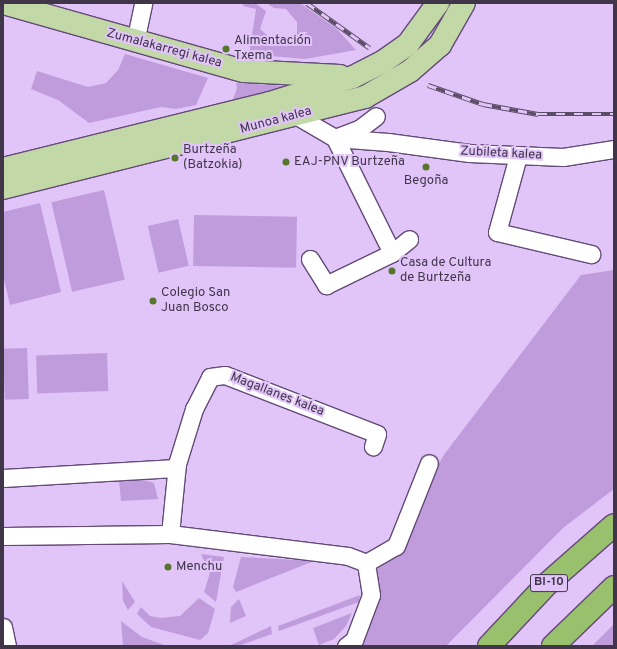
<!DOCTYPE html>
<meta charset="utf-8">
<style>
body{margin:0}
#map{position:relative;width:617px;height:649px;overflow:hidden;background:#e1c4f8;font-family:Overpass,sans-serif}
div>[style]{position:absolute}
.green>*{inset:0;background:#c09cdd;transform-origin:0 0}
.roads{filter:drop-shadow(1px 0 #634a77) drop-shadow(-1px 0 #634a77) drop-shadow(0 1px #634a77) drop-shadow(0 -1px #634a77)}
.minor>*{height:17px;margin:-8.5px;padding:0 8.5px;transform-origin:8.5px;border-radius:8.5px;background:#fff}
.major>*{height:22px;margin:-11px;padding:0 11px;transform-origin:11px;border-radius:11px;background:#c2d9a7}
.highway>*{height:22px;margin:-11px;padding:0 11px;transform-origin:11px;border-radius:11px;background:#99c06c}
.rail>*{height:4.5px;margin-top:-2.25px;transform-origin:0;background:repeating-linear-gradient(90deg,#e1c4f8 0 9px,#5c4d67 0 18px);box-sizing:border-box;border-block:1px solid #5c4d67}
.dots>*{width:11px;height:11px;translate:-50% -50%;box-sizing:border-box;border:2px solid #e1c4f8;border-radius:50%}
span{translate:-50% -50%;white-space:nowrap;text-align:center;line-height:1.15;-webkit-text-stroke:4px #e1c4f8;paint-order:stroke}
.shield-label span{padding:1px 3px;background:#e1c4f8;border:1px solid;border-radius:3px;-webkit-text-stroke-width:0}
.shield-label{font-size:12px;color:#41354a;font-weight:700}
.poi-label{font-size:13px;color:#41354a}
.left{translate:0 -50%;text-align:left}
.street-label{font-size:13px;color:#41354a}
.frame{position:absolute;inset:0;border:4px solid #41354a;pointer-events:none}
</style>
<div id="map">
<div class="green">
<i style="clip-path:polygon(244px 3px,255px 3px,266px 11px,260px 29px,274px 41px,291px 41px,297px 33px,297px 22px,286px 9px,274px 8px,266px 3px,300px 3px,337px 29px,356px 50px,305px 59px,249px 54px,256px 9px,243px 6px)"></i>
<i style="clip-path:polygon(125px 54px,208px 78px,196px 105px,176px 109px,161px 107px,89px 123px,58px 100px,31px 89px,37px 71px,88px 87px,106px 83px,118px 70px)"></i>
<i style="clip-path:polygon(236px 83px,291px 86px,232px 102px,237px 88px)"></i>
<i style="left:104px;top:190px;width:92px;height:54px;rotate:77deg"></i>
<i style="clip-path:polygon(40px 203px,61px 292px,10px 305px,3px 275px,3px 212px)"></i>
<i style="left:194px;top:215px;width:103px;height:51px;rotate:1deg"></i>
<i style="left:178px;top:219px;width:48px;height:31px;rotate:77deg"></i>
<i style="clip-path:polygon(614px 270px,614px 489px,563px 528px,446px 646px,346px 646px,371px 595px,366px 563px,396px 546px,443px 456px,581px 275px)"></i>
<i style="left:27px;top:348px;width:51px;height:24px;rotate:88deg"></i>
<i style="left:107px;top:353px;width:38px;height:71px;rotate:88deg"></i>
<i style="clip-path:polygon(140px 479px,154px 483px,158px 499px,121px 501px,119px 480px)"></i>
<i style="clip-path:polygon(201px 554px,224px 557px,216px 602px,204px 592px,210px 573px)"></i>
<i style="clip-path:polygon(241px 557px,314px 561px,236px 592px,233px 587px)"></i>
<i style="clip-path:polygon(122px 581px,135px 602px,128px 610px,123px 601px)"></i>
<i style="clip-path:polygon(360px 595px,359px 602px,279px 631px,278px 626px)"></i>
<i style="clip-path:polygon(199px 598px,215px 609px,208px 633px,200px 640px,151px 627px,137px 614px,141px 607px,150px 616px,160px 618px,180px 616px)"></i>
<i style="clip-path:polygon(239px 599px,246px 616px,230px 623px,231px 607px)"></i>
<i style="clip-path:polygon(352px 613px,346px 626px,334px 639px,319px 645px,313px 628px)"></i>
<i style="clip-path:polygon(121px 621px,142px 637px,167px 646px,123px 646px)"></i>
<i style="clip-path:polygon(614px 624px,614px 646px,592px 646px)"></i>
<i style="clip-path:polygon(271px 626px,272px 634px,238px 646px,229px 646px)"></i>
</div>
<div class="roads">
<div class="minor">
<i style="left:135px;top:42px;width:40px;rotate:-78deg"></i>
<i style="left:297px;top:116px;width:44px;rotate:30.1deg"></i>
<i style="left:335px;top:138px;width:53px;rotate:4.3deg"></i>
<i style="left:388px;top:142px;width:82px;rotate:7.7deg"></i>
<i style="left:469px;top:153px;width:94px;rotate:2.4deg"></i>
<i style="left:563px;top:157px;width:52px;rotate:-8.9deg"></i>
<i style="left:518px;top:156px;width:79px;rotate:105.4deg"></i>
<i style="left:497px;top:232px;width:97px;rotate:13.2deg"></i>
<i style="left:392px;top:253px;width:22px;rotate:-39deg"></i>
<i style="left:310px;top:259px;width:31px;rotate:58deg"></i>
<i style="left:326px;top:285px;width:73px;rotate:-25.9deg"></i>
<i style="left:392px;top:253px;width:128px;rotate:-116.4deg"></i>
<i style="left:335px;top:138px;width:26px;rotate:-21deg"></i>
<i style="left:359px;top:129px;width:21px;rotate:-37deg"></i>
<i style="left:3px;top:478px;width:173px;rotate:-3.3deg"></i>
<i style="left:170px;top:534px;width:70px;rotate:-84.3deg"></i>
<i style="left:177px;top:464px;width:58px;rotate:-72.8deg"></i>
<i style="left:194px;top:409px;width:36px;rotate:-63deg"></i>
<i style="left:210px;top:377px;width:15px;rotate:-8deg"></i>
<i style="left:225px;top:375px;width:163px;rotate:21.2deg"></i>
<i style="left:377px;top:434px;width:13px;rotate:108deg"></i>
<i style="left:3px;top:536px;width:167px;rotate:-0.7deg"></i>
<i style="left:170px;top:534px;width:179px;rotate:7deg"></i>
<i style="left:348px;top:556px;width:19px;rotate:21deg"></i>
<i style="left:366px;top:563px;width:34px;rotate:-30deg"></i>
<i style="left:396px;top:546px;width:89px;rotate:-68.3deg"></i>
<i style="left:3px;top:627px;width:19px;rotate:78deg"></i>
<i style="left:346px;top:646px;width:10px;rotate:-37deg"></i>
<i style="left:354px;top:640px;width:48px;rotate:-69.3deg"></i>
<i style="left:371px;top:595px;width:32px;rotate:-99deg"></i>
</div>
<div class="major">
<i style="left:3px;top:3px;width:250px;rotate:15.8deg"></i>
<i style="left:244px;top:71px;width:96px;rotate:3deg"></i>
<i style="left:3px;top:169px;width:275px;rotate:-13.9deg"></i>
<i style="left:270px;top:103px;width:87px;rotate:-17.4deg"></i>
<i style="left:353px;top:77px;width:35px;rotate:-27deg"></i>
<i style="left:384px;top:61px;width:29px;rotate:-35deg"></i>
<i style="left:408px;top:44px;width:51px;rotate:-53.8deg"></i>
<i style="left:3px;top:188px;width:373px;rotate:-14.1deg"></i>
<i style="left:365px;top:97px;width:52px;rotate:-30deg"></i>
<i style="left:410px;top:71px;width:40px;rotate:-41deg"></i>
<i style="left:440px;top:45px;width:48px;rotate:-60.3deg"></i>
</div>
<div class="highway">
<i style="left:489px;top:646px;width:85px;rotate:-46.9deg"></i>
<i style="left:547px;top:584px;width:89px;rotate:-41.4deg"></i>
<i style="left:553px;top:646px;width:85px;rotate:-44deg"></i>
</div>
</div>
<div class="rail">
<i style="left:307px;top:3px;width:77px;rotate:35.5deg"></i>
<i style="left:428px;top:85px;width:58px;rotate:19.1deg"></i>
<i style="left:483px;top:104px;width:56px;rotate:10.3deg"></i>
<i style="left:538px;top:114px;width:76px"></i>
</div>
<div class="dots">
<i style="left:226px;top:49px;background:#56762c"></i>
<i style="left:175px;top:158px;background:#56762c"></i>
<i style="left:286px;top:162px;background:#56762c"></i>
<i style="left:426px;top:167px;background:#56762c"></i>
<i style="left:392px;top:271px;background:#56762c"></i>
<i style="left:153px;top:301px;background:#56762c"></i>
<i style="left:168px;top:567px;background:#56762c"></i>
</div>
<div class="shield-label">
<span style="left:549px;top:583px">BI-10</span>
</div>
<div class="poi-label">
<span class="left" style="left:234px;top:49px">Alimentación<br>Txema</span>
<span class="left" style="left:183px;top:158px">Burtzeña<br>(Batzokia)</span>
<span class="left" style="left:294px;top:162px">EAJ-PNV Burtzeña</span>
<span style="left:426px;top:181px">Begoña</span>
<span class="left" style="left:400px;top:271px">Casa de Cultura<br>de Burtzeña</span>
<span class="left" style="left:161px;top:301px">Colegio San<br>Juan Bosco</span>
<span class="left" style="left:176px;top:567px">Menchu</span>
</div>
<div class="street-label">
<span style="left:164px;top:49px;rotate:15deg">Zumalakarregi kalea</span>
<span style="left:276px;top:121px;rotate:-15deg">Munoa kalea</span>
<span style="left:501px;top:154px;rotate:3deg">Zubileta kalea</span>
<span style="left:277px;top:395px;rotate:21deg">Magallanes kalea</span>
</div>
<div class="frame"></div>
</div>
